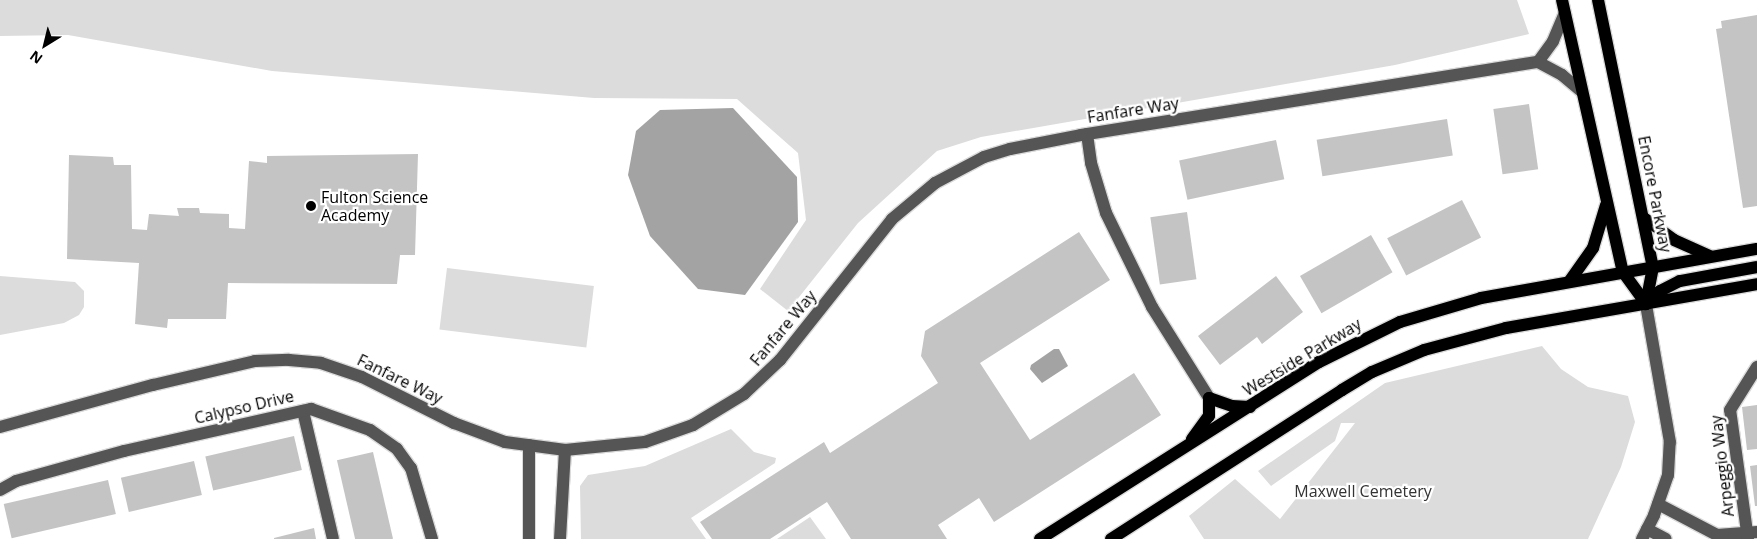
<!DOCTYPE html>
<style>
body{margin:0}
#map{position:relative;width:1757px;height:539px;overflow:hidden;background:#fff;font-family:"Open Sans",sans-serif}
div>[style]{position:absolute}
.green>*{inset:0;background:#dcdcdc;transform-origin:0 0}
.water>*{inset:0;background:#a3a3a3}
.building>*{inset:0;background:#c4c4c4;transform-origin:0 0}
.roads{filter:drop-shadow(1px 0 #dbdbdb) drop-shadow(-1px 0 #dbdbdb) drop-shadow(0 1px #dbdbdb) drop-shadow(0 -1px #dbdbdb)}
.minor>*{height:12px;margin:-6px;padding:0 6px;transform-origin:6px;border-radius:6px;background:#555}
.major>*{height:12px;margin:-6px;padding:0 6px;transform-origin:6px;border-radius:6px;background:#000}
.dots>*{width:14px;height:14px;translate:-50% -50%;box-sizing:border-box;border:2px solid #fff;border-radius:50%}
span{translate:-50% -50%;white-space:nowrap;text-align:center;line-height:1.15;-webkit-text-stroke:4.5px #fff;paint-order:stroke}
.street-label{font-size:16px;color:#000}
.poi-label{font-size:16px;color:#000}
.left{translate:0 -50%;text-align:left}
.park-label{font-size:16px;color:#333}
.north{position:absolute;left:20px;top:20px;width:50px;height:50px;-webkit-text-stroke:4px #fff;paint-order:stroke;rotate:216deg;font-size:14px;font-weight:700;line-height:20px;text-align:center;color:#000}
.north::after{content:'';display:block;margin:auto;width:18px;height:22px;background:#000;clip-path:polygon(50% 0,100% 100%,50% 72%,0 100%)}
</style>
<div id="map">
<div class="green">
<i style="clip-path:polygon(0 0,1517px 0,1529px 34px,1395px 65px,981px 137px,937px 151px,858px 223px,788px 311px,760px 289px,806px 220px,798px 153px,737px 99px,594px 98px,272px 71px,68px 35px,0 36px)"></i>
<i style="left:447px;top:268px;width:148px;height:62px;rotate:7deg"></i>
<i style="clip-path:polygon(0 276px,75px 282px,84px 291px,84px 307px,79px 315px,64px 323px,0 335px)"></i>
<i style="clip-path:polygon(1542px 346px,1561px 369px,1588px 387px,1628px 396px,1635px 422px,1621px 467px,1588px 539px,1204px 539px,1189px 516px,1235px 479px,1280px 519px,1355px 423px,1341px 423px,1335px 441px,1271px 486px,1258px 471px,1385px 383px)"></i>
<i style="clip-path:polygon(731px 429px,754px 452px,776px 458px,775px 463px,691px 518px,706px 539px,581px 539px,580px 486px,588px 475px,645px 466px)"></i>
<i style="clip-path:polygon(810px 517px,826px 539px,777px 539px)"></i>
</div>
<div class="water">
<i style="clip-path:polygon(733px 108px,797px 177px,798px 222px,745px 295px,698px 289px,650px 236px,628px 175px,636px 131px,660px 110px)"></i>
<i style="clip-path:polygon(1054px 349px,1059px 349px,1068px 366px,1042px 383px,1030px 369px,1031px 365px)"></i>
</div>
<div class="building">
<i style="clip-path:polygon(1757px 15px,1757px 206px,1743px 208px,1716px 29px,1722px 28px,1721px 21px)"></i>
<i style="left:1529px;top:104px;width:66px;height:36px;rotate:82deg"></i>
<i style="left:1447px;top:119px;width:37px;height:132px;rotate:81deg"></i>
<i style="left:1276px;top:140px;width:40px;height:99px;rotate:78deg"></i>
<i style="clip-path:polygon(418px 154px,415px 255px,400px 255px,397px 284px,228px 283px,226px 319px,168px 319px,167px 328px,135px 324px,139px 263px,67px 259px,69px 155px,113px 157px,114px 165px,131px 165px,132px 229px,147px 230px,149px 214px,179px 216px,177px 208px,199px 208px,200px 213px,229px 214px,229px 228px,245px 229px,249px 161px,267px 163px,267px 156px)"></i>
<i style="left:1462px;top:200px;width:42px;height:84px;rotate:63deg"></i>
<i style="left:1187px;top:212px;width:68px;height:37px;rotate:82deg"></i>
<i style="clip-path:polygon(1079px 232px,1110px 280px,980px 363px,1030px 440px,1134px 373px,1161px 415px,994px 522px,979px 498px,938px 525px,947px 539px,851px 539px,827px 502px,770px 539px,712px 539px,700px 522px,824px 442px,830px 453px,938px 383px,921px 356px,925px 331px)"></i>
<i style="left:1371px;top:235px;width:43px;height:82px;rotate:60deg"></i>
<i style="clip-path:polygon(1276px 276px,1303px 312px,1262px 344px,1257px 337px,1220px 365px,1198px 336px)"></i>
<i style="clip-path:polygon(1757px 405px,1757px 449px,1747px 450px,1742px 407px)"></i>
<i style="left:294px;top:436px;width:35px;height:91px;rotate:77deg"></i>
<i style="left:373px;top:452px;width:89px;height:37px;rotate:77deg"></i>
<i style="left:194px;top:461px;width:35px;height:75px;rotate:77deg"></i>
<i style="clip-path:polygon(1757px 465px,1757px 506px,1755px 506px,1750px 466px)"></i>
<i style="left:108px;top:480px;width:35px;height:107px;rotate:77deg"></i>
<i style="clip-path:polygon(314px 528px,316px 539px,274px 539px,274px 538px)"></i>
</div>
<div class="roads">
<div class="minor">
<i style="left:1538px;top:62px;width:26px;rotate:-54deg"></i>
<i style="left:1553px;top:41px;width:30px;rotate:-67deg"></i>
<i style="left:1087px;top:134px;width:29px;rotate:82deg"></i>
<i style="left:1091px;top:163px;width:52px;rotate:73.3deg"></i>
<i style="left:1106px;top:213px;width:105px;rotate:63.9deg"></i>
<i style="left:1152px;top:307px;width:107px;rotate:57.9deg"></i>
<i style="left:303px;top:411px;width:131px;rotate:76.8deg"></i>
<i style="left:0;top:427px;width:159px;rotate:-15.4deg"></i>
<i style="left:153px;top:385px;width:105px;rotate:-13.2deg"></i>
<i style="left:255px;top:361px;width:34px;rotate:-2deg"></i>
<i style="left:289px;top:360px;width:32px;rotate:5deg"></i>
<i style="left:321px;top:363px;width:43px;rotate:18.9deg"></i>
<i style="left:362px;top:377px;width:103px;rotate:26.6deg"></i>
<i style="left:454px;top:423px;width:54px;rotate:20.4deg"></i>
<i style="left:505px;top:442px;width:61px;rotate:7.6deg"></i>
<i style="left:565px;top:450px;width:80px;rotate:-5.7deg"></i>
<i style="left:645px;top:442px;width:51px;rotate:-19.5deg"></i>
<i style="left:693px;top:425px;width:60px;rotate:-31.3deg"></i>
<i style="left:744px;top:394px;width:50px;rotate:-43.4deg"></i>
<i style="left:780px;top:360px;width:180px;rotate:-51.5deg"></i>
<i style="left:892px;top:219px;width:56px;rotate:-39.9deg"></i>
<i style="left:935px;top:183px;width:55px;rotate:-28deg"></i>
<i style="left:984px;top:157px;width:27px;rotate:-17deg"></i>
<i style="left:1010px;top:149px;width:72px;rotate:-11.2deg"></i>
<i style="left:1081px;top:135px;width:463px;rotate:-9.1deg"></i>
<i style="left:1538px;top:62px;width:27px;rotate:28deg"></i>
<i style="left:1562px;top:75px;width:26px;rotate:40deg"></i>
<i style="left:0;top:490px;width:18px;rotate:-29deg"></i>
<i style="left:16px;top:481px;width:112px;rotate:-15.5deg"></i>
<i style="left:124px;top:451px;width:192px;rotate:-12.7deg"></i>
<i style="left:311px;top:409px;width:63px;rotate:19.6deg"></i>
<i style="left:370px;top:430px;width:33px;rotate:35deg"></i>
<i style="left:397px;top:449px;width:24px;rotate:54deg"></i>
<i style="left:411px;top:468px;width:74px;rotate:73.5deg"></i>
<i style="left:1658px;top:504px;width:67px;rotate:27.7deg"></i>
<i style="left:1717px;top:535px;width:40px;rotate:-4.3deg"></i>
<i style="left:1647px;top:529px;width:21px;rotate:28deg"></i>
<i style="left:529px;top:539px;width:94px;rotate:-90deg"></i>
<i style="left:560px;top:539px;width:89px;rotate:-86.8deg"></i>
<i style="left:1642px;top:539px;width:27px;rotate:-63deg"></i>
<i style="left:1654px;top:515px;width:42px;rotate:-70.7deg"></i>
<i style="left:1668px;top:475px;width:33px;rotate:-87deg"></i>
<i style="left:1670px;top:442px;width:140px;rotate:-99.9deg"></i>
<i style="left:1748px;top:539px;width:130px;rotate:-97.9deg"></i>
<i style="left:1730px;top:410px;width:51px;rotate:-57.9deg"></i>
</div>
<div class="major">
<i style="left:1562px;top:0;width:279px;rotate:77.4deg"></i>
<i style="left:1623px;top:272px;width:39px;rotate:54deg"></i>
<i style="left:1598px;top:0;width:273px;rotate:78.4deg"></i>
<i style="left:1653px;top:267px;width:38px;rotate:101deg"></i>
<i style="left:1644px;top:218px;width:37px;rotate:36deg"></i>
<i style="left:1674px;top:240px;width:39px;rotate:24deg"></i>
<i style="left:1569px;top:282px;width:42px;rotate:-54.8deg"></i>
<i style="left:1593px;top:248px;width:45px;rotate:-73.2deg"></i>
<i style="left:1646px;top:304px;width:19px;rotate:-43deg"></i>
<i style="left:1660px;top:291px;width:22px;rotate:-27deg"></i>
<i style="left:1680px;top:281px;width:78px;rotate:-10.3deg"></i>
<i style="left:1209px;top:398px;width:24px;rotate:19deg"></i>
<i style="left:1232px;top:406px;width:18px;rotate:3deg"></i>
<i style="left:1192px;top:439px;width:29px;rotate:-54deg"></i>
<i style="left:1209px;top:416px;width:18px;rotate:-90deg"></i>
<i style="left:1040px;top:539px;width:330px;rotate:-32.4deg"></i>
<i style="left:1319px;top:362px;width:90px;rotate:-26.3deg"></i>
<i style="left:1400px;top:322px;width:84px;rotate:-16.5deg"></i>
<i style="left:1481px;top:298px;width:280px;rotate:-10.1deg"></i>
<i style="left:1111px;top:539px;width:275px;rotate:-32.8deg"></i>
<i style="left:1342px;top:390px;width:35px;rotate:-31deg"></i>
<i style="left:1372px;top:372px;width:56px;rotate:-22.9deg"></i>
<i style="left:1424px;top:350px;width:85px;rotate:-15deg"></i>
<i style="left:1506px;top:328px;width:255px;rotate:-9.9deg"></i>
</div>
</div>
<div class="dots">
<i style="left:311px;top:206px;background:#000"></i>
</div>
<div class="street-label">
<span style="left:1133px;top:110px;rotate:-9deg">Fanfare Way</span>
<span style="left:1655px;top:194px;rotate:79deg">Encore Parkway</span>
<span style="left:783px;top:328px;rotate:-50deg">Fanfare Way</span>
<span style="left:1302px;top:357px;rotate:-31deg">Westside Parkway</span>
<span style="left:400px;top:379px;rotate:26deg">Fanfare Way</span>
<span style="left:244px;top:407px;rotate:-13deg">Calypso Drive</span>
<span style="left:1722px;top:466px;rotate:-97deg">Arpeggio Way</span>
</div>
<div class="poi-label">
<span class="left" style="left:321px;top:206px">Fulton Science<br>Academy</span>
</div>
<div class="park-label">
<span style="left:1363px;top:491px">Maxwell Cemetery</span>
</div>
<div class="north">N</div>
</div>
